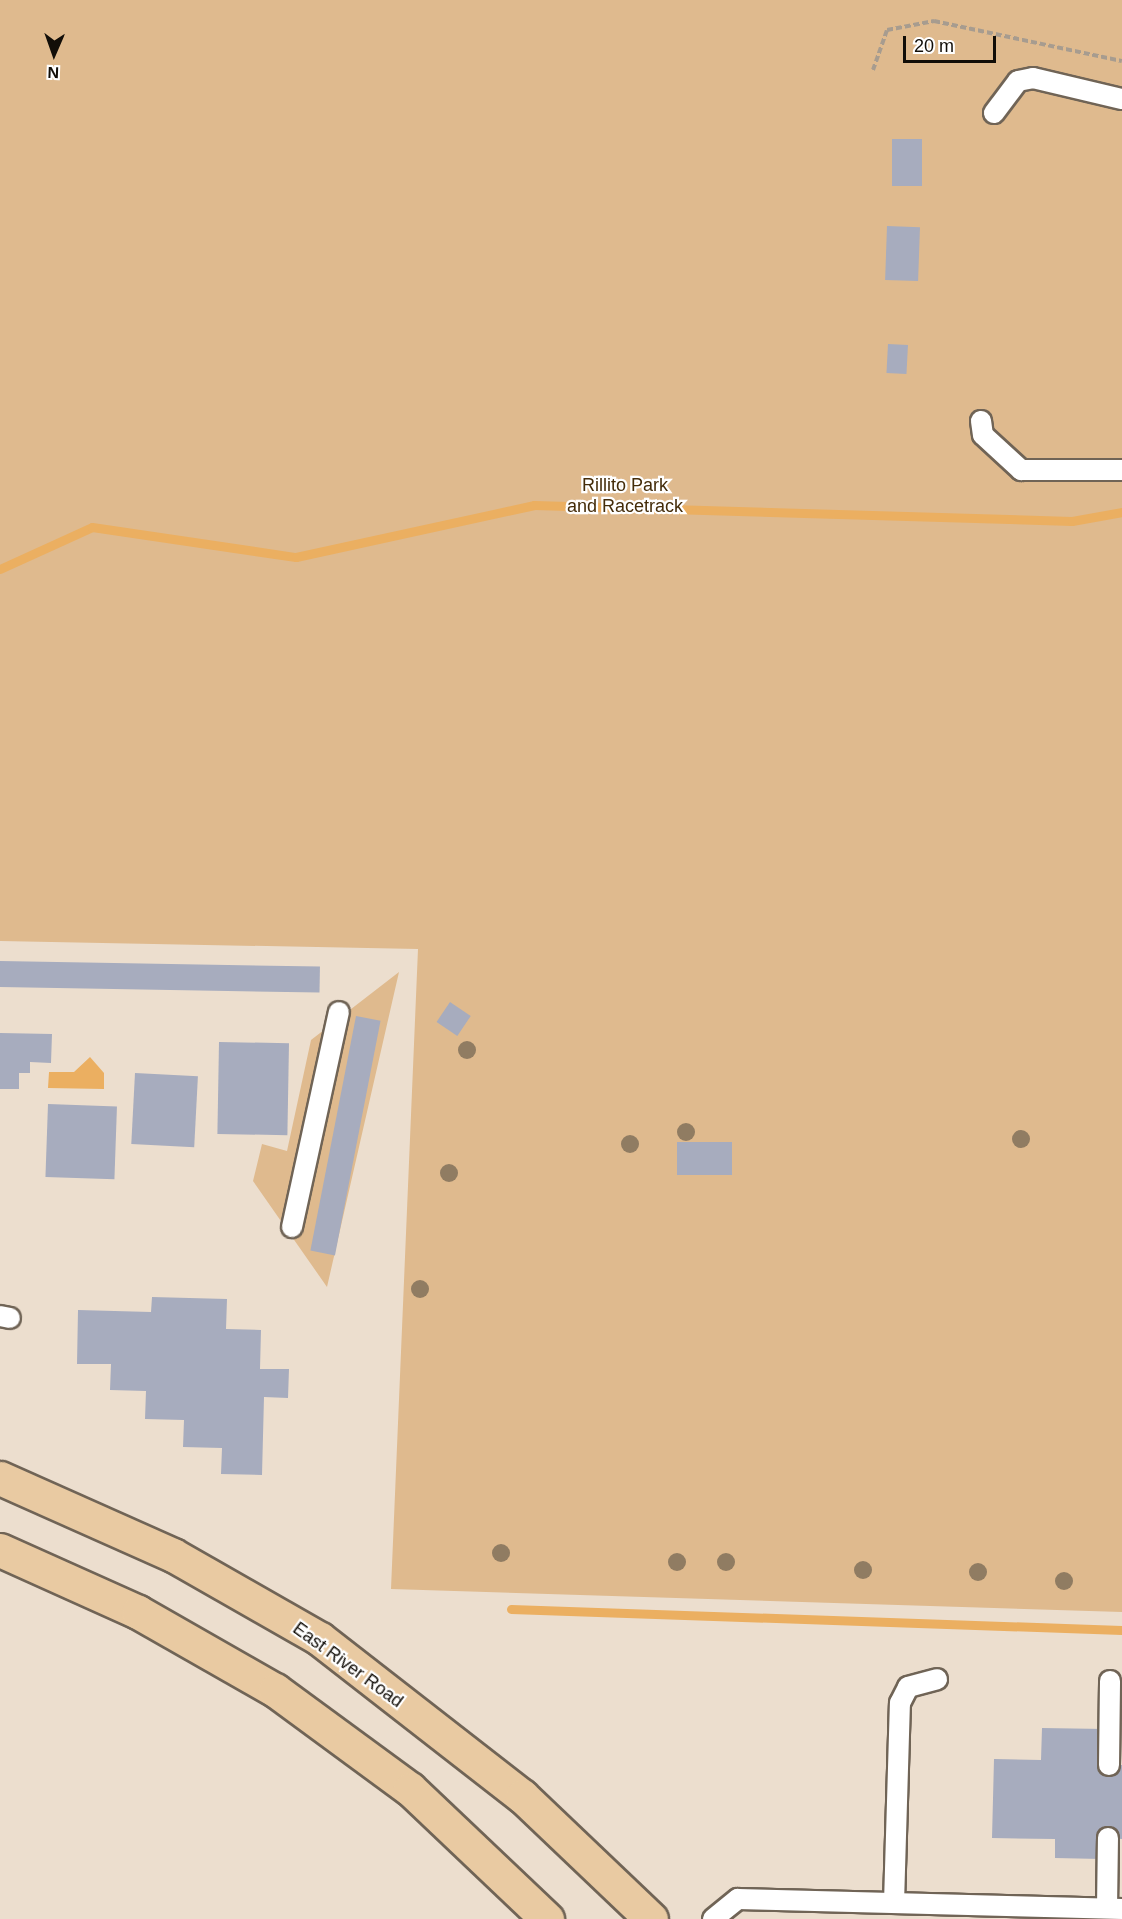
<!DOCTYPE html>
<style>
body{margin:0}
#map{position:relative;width:1122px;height:1919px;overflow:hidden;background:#ecdece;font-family:Arial,sans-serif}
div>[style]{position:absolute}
.green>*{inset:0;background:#dfba8e}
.water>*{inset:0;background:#ebaf61}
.stream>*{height:9px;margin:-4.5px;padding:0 4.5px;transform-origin:4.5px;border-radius:4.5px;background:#ebaf61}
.building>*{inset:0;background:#a7acbe;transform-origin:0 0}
.path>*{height:4px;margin-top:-2px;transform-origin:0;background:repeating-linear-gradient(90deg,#a79c8f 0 6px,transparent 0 9px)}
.roads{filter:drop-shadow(2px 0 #706456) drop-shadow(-2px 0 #706456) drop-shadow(0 2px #706456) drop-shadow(0 -2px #706456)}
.service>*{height:20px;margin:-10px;padding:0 10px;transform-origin:10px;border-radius:10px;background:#fff}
.primary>*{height:33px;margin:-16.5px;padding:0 16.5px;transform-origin:16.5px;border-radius:16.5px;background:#e9caa2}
.trees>*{width:18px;height:18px;margin:-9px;border-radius:50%;background:#907c62}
span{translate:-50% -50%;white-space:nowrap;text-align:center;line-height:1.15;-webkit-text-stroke:4.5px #fff;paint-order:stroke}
.park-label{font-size:18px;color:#442c09}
.street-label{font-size:18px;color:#120e08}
.north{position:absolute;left:24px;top:24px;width:60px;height:60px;-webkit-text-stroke:4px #fff;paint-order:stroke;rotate:182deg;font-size:16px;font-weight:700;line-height:24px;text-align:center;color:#120e08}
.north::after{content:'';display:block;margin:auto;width:21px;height:27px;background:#120e08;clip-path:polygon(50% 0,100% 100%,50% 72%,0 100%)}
.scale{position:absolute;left:903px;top:36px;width:93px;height:27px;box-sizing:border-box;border:3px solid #120e08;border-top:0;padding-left:8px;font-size:18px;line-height:21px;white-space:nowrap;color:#120e08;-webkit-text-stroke:4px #fff;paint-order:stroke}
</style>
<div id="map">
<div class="green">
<i style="clip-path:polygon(0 0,1122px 0,1122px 1612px,391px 1589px,418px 949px,0 941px)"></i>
<i style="clip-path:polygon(399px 972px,327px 1287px,253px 1181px,262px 1144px,287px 1151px,311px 1040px)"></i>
</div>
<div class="water">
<i style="clip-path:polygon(90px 1057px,104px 1073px,104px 1089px,48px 1088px,49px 1072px,74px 1072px)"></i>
</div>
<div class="stream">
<i style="left:0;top:569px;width:101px;rotate:-24.5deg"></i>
<i style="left:92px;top:527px;width:206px;rotate:8.4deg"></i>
<i style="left:296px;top:557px;width:244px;rotate:-12.3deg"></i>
<i style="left:534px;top:505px;width:538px;rotate:1.7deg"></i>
<i style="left:1072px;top:521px;width:51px;rotate:-10.2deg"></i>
<i style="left:511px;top:1609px;width:611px;rotate:1.97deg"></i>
</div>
<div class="building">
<i style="left:892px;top:139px;width:30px;height:47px"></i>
<i style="left:887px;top:226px;width:33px;height:54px;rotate:2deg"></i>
<i style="left:888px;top:344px;width:20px;height:29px;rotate:3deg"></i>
<i style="left:0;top:961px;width:320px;height:26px;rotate:1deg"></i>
<i style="left:450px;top:1002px;width:25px;height:24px;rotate:34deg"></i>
<i style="left:356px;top:1016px;width:25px;height:239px;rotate:11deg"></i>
<i style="clip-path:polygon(0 1033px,52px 1034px,51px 1063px,30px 1062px,30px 1073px,19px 1073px,19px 1089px,0 1089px)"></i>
<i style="left:219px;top:1042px;width:70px;height:92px;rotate:1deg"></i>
<i style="left:135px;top:1073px;width:63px;height:71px;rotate:3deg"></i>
<i style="left:48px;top:1104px;width:69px;height:73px;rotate:2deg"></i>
<i style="left:677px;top:1142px;width:55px;height:33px"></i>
<i style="clip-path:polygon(152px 1297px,227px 1299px,226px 1329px,261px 1330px,260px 1369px,289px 1369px,288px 1398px,264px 1397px,262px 1475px,221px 1474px,222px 1448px,183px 1447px,184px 1420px,145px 1419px,146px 1391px,110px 1390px,111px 1364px,77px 1364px,78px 1310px,151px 1312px)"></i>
<i style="clip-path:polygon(1042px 1728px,1105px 1729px,1105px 1765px,1122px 1765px,1122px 1839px,1108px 1838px,1101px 1859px,1055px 1858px,1055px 1839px,992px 1838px,994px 1759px,1041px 1760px)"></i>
</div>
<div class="path">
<i style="left:873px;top:70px;width:42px;rotate:-70.7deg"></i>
<i style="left:887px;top:30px;width:48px;rotate:-10.8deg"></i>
<i style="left:934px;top:21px;width:192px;rotate:12deg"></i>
</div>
<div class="roads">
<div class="service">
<i style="left:994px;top:113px;width:40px;rotate:-53deg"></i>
<i style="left:1018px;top:81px;width:15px;rotate:-11deg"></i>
<i style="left:1033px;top:78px;width:91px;rotate:13.3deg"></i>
<i style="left:981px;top:421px;width:14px;rotate:82deg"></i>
<i style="left:983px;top:435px;width:52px;rotate:42.6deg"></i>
<i style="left:1021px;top:470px;width:101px"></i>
<i style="left:292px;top:1227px;width:220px;rotate:-77.7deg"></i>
<i style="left:0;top:1316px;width:10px;rotate:11deg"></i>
<i style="left:1109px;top:1765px;width:84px;rotate:-89.3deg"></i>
<i style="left:894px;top:1903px;width:200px;rotate:-88.3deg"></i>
<i style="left:900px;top:1703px;width:18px;rotate:-63deg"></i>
<i style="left:908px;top:1687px;width:30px;rotate:-15deg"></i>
<i style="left:1107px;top:1908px;width:70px;rotate:-89.2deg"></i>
<i style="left:713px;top:1919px;width:32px;rotate:-39deg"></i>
<i style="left:738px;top:1899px;width:384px;rotate:1.5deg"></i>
</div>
<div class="primary">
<i style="left:0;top:1478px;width:189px;rotate:24deg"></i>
<i style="left:173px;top:1555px;width:169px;rotate:29.7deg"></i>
<i style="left:320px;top:1639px;width:256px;rotate:37.9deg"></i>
<i style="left:522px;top:1796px;width:178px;rotate:43.6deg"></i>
<i style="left:0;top:1550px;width:151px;rotate:24.2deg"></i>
<i style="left:138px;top:1612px;width:158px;rotate:29.7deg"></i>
<i style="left:275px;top:1690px;width:167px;rotate:36.3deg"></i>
<i style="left:410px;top:1789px;width:189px;rotate:43.5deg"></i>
</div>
</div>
<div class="trees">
<i style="left:467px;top:1050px"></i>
<i style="left:686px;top:1132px"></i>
<i style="left:1021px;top:1139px"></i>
<i style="left:630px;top:1144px"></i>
<i style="left:449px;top:1173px"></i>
<i style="left:420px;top:1289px"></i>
<i style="left:501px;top:1553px"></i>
<i style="left:677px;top:1562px"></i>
<i style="left:726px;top:1562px"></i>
<i style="left:863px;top:1570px"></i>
<i style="left:978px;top:1572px"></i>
<i style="left:1064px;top:1581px"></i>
</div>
<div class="park-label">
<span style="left:625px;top:496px">Rillito Park<br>and Racetrack</span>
</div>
<div class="street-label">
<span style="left:348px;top:1665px;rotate:36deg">East River Road</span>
</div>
<div class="north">N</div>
<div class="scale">20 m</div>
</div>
